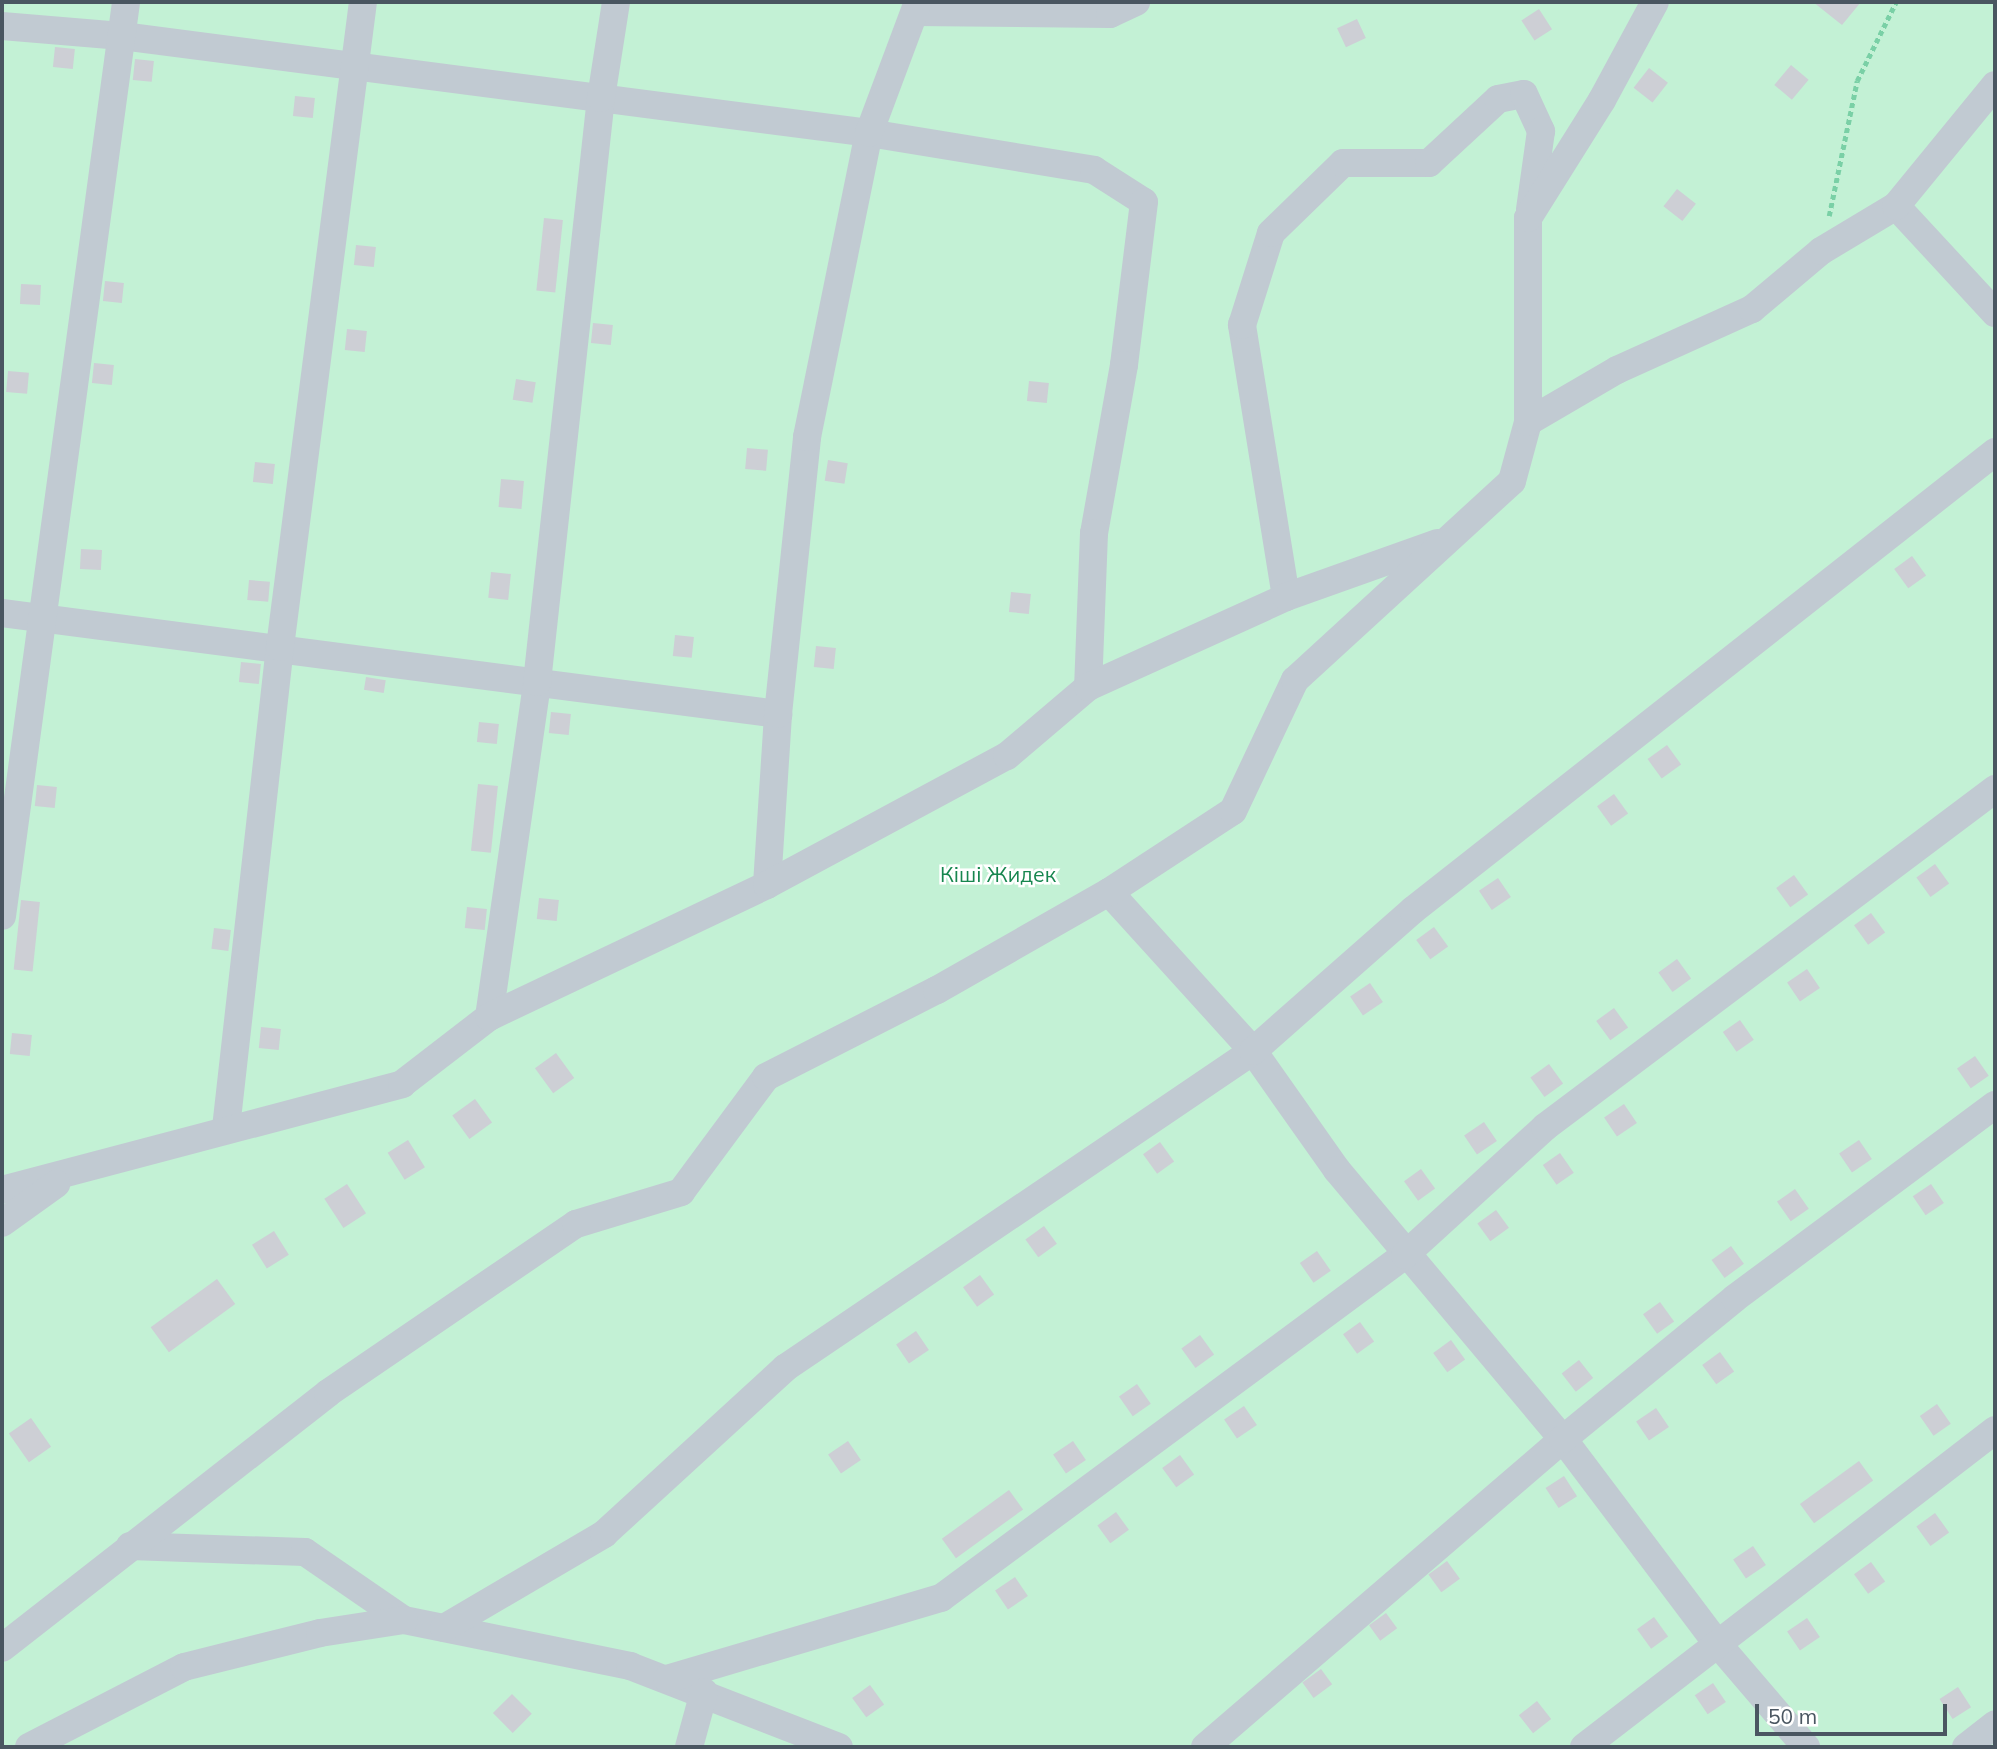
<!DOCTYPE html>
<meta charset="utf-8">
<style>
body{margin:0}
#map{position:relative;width:1997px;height:1749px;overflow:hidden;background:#f5f3f3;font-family:Mulish,sans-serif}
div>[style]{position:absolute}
.green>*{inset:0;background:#c3f1d5;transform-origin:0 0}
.building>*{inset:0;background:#cdcfd5;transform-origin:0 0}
.path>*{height:4.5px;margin-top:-2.25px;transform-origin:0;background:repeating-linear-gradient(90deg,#7ad0a6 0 5px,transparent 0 8.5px)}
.street>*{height:28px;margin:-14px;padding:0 14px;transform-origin:14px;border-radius:14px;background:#c1cad2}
span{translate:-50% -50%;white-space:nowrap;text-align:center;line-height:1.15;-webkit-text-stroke:5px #fff;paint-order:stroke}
.park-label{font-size:21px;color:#17864f}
.frame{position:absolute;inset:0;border:4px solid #4a5661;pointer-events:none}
.scale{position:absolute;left:1755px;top:1704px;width:192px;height:32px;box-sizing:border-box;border:4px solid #4a5661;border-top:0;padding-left:9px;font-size:21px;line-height:24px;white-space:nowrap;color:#4a5661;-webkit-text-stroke:5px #fff;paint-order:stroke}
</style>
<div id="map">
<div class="green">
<i style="left:2px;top:2px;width:1993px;height:1745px"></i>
</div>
<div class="building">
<i style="clip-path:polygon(1813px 2px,1861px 2px,1842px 25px)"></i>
<i style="left:1539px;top:9px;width:24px;height:21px;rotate:57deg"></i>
<i style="left:1357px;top:19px;width:21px;height:22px;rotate:65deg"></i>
<i style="left:55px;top:47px;width:20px;height:20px;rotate:6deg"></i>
<i style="left:135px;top:59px;width:19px;height:21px;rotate:6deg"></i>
<i style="left:1791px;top:65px;width:23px;height:26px;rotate:40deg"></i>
<i style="left:1649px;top:68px;width:24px;height:25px;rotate:38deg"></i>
<i style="left:295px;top:96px;width:20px;height:20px;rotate:6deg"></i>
<i style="left:1677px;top:189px;width:24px;height:22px;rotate:38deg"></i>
<i style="left:544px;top:218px;width:19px;height:73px;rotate:6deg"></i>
<i style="left:356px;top:245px;width:20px;height:20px;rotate:6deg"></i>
<i style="left:105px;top:281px;width:19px;height:20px;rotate:6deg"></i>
<i style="left:21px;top:284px;width:20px;height:20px;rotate:3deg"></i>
<i style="left:593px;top:323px;width:20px;height:20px;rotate:6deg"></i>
<i style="left:347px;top:329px;width:20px;height:21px;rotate:6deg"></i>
<i style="left:94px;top:363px;width:20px;height:20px;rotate:6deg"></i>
<i style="left:8px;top:371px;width:21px;height:21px;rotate:5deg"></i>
<i style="left:516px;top:379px;width:20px;height:21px;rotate:9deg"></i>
<i style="left:1029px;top:381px;width:20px;height:20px;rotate:6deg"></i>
<i style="left:747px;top:448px;width:21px;height:21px;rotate:5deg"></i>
<i style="left:828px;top:460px;width:20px;height:21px;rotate:9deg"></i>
<i style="left:255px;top:462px;width:20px;height:20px;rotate:6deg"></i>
<i style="left:501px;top:479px;width:23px;height:28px;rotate:5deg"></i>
<i style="left:81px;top:549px;width:21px;height:20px;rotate:3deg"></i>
<i style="left:1912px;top:556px;width:24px;height:22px;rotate:54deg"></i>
<i style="left:491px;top:572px;width:20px;height:26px;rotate:6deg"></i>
<i style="left:249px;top:580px;width:21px;height:20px;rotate:5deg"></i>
<i style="left:1011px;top:592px;width:20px;height:20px;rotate:6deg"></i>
<i style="left:675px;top:635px;width:19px;height:21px;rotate:6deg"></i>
<i style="left:816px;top:646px;width:20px;height:21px;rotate:6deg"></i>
<i style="left:241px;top:662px;width:20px;height:20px;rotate:6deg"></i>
<i style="left:366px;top:677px;width:20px;height:13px;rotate:9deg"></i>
<i style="left:551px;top:712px;width:20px;height:21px;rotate:6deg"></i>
<i style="left:479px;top:722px;width:20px;height:20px;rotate:6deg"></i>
<i style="left:1667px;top:745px;width:24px;height:24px;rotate:54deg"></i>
<i style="left:478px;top:784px;width:20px;height:67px;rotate:6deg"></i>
<i style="left:37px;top:785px;width:20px;height:21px;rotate:6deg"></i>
<i style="left:1614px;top:794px;width:24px;height:21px;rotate:54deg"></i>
<i style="left:1935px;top:864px;width:24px;height:23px;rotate:54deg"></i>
<i style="left:1794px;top:875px;width:24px;height:22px;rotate:54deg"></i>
<i style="left:1498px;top:878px;width:23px;height:23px;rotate:56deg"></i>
<i style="left:539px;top:898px;width:20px;height:21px;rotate:6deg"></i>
<i style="left:21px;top:900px;width:19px;height:70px;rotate:6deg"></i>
<i style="left:467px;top:907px;width:20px;height:21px;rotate:6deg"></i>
<i style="left:1871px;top:913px;width:24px;height:21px;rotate:54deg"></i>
<i style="left:1434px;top:927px;width:24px;height:22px;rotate:54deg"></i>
<i style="left:214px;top:928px;width:17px;height:21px;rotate:7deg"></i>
<i style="left:1677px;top:959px;width:24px;height:23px;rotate:54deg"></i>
<i style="left:1807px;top:969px;width:23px;height:24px;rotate:56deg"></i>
<i style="left:1370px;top:983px;width:23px;height:24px;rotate:56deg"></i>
<i style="left:1614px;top:1008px;width:24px;height:22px;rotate:54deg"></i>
<i style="left:1740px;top:1020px;width:24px;height:21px;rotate:55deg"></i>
<i style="left:261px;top:1027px;width:20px;height:21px;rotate:6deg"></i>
<i style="left:12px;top:1033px;width:20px;height:21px;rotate:6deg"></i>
<i style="left:556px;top:1053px;width:31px;height:26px;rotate:54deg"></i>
<i style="left:1975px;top:1056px;width:24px;height:22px;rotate:55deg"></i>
<i style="left:1549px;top:1064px;width:24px;height:23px;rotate:54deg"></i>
<i style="left:475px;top:1099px;width:29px;height:28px;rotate:54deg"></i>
<i style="left:1624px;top:1104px;width:23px;height:24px;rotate:56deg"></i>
<i style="left:1484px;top:1122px;width:23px;height:24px;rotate:56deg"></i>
<i style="left:408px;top:1140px;width:32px;height:24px;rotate:58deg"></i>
<i style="left:1859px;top:1140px;width:23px;height:24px;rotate:56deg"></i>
<i style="left:1160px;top:1142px;width:24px;height:21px;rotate:54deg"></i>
<i style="left:1560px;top:1153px;width:24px;height:21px;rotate:55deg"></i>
<i style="left:1421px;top:1169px;width:24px;height:21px;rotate:54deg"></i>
<i style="left:347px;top:1184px;width:35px;height:27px;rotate:57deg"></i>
<i style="left:1931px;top:1184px;width:23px;height:22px;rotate:56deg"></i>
<i style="left:1795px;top:1189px;width:24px;height:22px;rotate:55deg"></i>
<i style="left:1496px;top:1210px;width:22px;height:23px;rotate:54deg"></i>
<i style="left:1044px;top:1226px;width:22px;height:23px;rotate:54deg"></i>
<i style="left:274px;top:1231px;width:28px;height:26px;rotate:58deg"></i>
<i style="left:1731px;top:1246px;width:22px;height:24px;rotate:54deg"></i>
<i style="left:1317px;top:1251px;width:24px;height:21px;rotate:55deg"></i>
<i style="left:980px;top:1275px;width:24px;height:21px;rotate:54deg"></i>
<i style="left:217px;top:1279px;width:31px;height:82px;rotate:54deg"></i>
<i style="left:1660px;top:1302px;width:24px;height:21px;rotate:54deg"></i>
<i style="left:1360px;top:1322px;width:24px;height:21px;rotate:54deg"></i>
<i style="left:916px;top:1331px;width:23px;height:24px;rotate:56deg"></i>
<i style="left:1200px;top:1335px;width:24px;height:23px;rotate:54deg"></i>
<i style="left:1451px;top:1340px;width:24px;height:22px;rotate:54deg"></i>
<i style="left:1720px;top:1352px;width:24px;height:22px;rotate:54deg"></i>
<i style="left:1579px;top:1360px;width:23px;height:22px;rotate:52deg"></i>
<i style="left:1137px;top:1384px;width:24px;height:22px;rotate:55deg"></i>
<i style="left:1937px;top:1404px;width:24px;height:21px;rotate:55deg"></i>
<i style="left:1244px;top:1406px;width:23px;height:24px;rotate:56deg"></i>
<i style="left:1656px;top:1408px;width:23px;height:24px;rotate:56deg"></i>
<i style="left:31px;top:1418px;width:35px;height:27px;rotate:55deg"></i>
<i style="left:848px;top:1441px;width:23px;height:24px;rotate:56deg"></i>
<i style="left:1073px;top:1441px;width:23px;height:24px;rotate:56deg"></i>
<i style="left:1180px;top:1455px;width:24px;height:22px;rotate:54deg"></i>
<i style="left:1859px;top:1461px;width:24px;height:73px;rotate:54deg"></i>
<i style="left:1564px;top:1476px;width:24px;height:22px;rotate:57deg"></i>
<i style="left:1009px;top:1490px;width:24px;height:83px;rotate:54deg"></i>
<i style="left:1116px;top:1512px;width:22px;height:23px;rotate:54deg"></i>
<i style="left:1935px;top:1513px;width:24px;height:23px;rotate:54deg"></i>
<i style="left:1753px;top:1546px;width:23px;height:24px;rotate:56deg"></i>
<i style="left:1447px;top:1561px;width:22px;height:23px;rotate:54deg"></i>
<i style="left:1871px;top:1562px;width:24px;height:21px;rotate:54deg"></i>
<i style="left:1015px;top:1577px;width:23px;height:24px;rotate:56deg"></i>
<i style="left:1386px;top:1613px;width:19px;height:21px;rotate:54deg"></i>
<i style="left:1654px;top:1617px;width:24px;height:21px;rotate:54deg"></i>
<i style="left:1807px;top:1618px;width:23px;height:24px;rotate:56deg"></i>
<i style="left:1321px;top:1669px;width:19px;height:23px;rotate:54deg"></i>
<i style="left:1713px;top:1683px;width:23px;height:22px;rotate:56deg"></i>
<i style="left:870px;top:1685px;width:24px;height:22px;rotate:54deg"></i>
<i style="left:1958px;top:1687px;width:24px;height:22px;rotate:57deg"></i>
<i style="left:512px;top:1694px;width:28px;height:27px;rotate:45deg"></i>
<i style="left:1537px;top:1701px;width:23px;height:23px;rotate:52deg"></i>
</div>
<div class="path">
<i style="left:1829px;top:216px;width:138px;rotate:-78.3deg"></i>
<i style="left:1857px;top:81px;width:88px;rotate:-63.7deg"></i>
</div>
<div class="street">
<i style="left:915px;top:12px;width:195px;rotate:0.6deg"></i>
<i style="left:1110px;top:14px;width:29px;rotate:-25deg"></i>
<i style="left:2px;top:26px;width:120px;rotate:4.8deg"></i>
<i style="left:122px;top:36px;width:753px;rotate:7.4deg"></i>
<i style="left:869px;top:133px;width:228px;rotate:9.3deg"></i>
<i style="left:1094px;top:170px;width:59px;rotate:32.6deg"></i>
<i style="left:1144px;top:202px;width:164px;rotate:97deg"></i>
<i style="left:1124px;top:365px;width:171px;rotate:100.1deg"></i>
<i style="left:1094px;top:533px;width:154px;rotate:92.2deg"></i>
<i style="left:1896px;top:206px;width:146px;rotate:47.2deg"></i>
<i style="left:1528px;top:422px;width:103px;rotate:-30.3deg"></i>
<i style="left:1617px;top:370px;width:148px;rotate:-24.3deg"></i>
<i style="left:1752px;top:309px;width:90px;rotate:-40deg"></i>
<i style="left:1821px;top:251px;width:87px;rotate:-31deg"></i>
<i style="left:1896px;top:206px;width:156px;rotate:-50.7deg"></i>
<i style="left:1286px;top:597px;width:276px;rotate:-99.2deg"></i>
<i style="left:1242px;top:325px;width:96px;rotate:-72.5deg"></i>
<i style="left:1271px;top:233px;width:100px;rotate:-44.2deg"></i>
<i style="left:1343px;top:163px;width:86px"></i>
<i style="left:1429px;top:163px;width:94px;rotate:-42.8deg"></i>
<i style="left:1498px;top:99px;width:26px;rotate:-11deg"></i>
<i style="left:1524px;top:94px;width:41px;rotate:65.3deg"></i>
<i style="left:1541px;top:131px;width:79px;rotate:98deg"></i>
<i style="left:2px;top:613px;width:783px;rotate:7.42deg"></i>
<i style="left:767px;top:885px;width:171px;rotate:-86.3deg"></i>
<i style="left:778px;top:714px;width:279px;rotate:-84deg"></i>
<i style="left:807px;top:437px;width:310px;rotate:-78.5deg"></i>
<i style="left:869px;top:133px;width:140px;rotate:-69.5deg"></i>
<i style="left:1109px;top:892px;width:215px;rotate:47.8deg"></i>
<i style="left:1253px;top:1051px;width:146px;rotate:54.8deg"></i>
<i style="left:1337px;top:1170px;width:351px;rotate:50deg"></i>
<i style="left:1563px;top:1439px;width:256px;rotate:53deg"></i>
<i style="left:1717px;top:1643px;width:137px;rotate:49.4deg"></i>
<i style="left:2px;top:916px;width:922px;rotate:-82.27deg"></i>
<i style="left:489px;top:1017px;width:338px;rotate:-81.8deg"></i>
<i style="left:537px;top:682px;width:587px;rotate:-83.75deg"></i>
<i style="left:601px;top:98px;width:97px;rotate:-81.1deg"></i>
<i style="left:226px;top:1128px;width:484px;rotate:-83.6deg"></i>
<i style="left:280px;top:647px;width:650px;rotate:-82.67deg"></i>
<i style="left:2px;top:1190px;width:414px;rotate:-14.8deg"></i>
<i style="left:402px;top:1084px;width:110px;rotate:-37.6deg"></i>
<i style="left:489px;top:1017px;width:308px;rotate:-25.4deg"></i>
<i style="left:767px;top:885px;width:272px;rotate:-28.3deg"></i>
<i style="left:1007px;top:756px;width:106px;rotate:-40.4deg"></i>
<i style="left:1088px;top:687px;width:217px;rotate:-24.4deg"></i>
<i style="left:1286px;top:597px;width:161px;rotate:-19.6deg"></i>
<i style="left:2px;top:1223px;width:67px;rotate:-35.8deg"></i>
<i style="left:130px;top:1546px;width:175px;rotate:2deg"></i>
<i style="left:305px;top:1552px;width:120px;rotate:34.5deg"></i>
<i style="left:404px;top:1620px;width:231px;rotate:11.5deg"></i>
<i style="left:630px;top:1666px;width:224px;rotate:21.2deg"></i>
<i style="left:444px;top:1628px;width:186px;rotate:-30.4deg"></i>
<i style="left:604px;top:1534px;width:246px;rotate:-42.5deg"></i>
<i style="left:785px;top:1368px;width:565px;rotate:-34.11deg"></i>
<i style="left:1253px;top:1051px;width:213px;rotate:-41.4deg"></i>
<i style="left:1413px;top:910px;width:741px;rotate:-38.2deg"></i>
<i style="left:2px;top:1648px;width:414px;rotate:-38deg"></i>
<i style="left:328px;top:1393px;width:300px;rotate:-34.3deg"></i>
<i style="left:576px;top:1224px;width:110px;rotate:-16.9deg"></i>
<i style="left:681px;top:1192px;width:143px;rotate:-53.5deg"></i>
<i style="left:766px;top:1077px;width:192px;rotate:-27deg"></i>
<i style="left:937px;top:990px;width:198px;rotate:-29.7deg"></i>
<i style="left:1109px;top:892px;width:148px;rotate:-33.2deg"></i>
<i style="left:1233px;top:811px;width:145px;rotate:-64.7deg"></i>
<i style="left:1295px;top:680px;width:294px;rotate:-42.5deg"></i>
<i style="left:1512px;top:481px;width:61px;rotate:-74.8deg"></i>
<i style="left:1528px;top:422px;width:204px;rotate:-90deg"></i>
<i style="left:1528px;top:218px;width:139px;rotate:-57.9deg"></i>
<i style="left:1602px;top:100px;width:111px;rotate:-61.6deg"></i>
<i style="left:667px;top:1679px;width:286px;rotate:-16.5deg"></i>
<i style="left:941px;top:1598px;width:577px;rotate:-36.47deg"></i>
<i style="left:1405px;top:1255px;width:190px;rotate:-42.4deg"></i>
<i style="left:1545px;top:1127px;width:563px;rotate:-36.91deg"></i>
<i style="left:29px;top:1747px;width:174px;rotate:-27.3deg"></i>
<i style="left:184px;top:1667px;width:140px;rotate:-14deg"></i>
<i style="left:320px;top:1633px;width:85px;rotate:-8.8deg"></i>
<i style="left:689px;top:1747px;width:57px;rotate:-74.7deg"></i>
<i style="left:1205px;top:1747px;width:472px;rotate:-40.7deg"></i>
<i style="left:1563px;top:1439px;width:222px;rotate:-39.3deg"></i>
<i style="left:1735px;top:1298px;width:324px;rotate:-36.6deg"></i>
<i style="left:1584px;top:1747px;width:519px;rotate:-37.64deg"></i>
<i style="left:1966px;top:1747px;width:37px;rotate:-38deg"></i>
</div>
<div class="park-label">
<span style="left:998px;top:874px">Кіші Жидек</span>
</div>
<div class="frame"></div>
<div class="scale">50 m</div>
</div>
